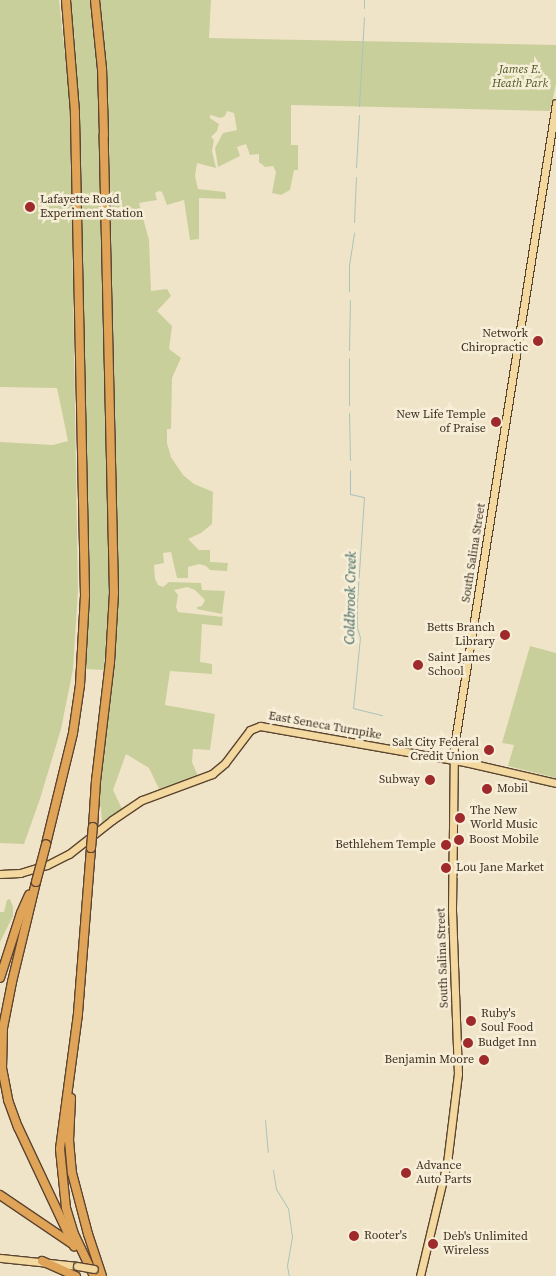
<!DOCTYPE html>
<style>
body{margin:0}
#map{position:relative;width:556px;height:1276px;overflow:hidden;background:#f0e4c8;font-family:"Source Serif 4",serif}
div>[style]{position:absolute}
.green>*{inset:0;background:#c9cf9b}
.stream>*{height:1px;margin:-0.5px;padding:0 0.5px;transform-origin:0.5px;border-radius:0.5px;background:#a9c4bc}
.roads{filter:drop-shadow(1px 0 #5b4430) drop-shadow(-1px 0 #5b4430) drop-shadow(0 1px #5b4430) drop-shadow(0 -1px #5b4430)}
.major>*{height:7px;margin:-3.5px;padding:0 3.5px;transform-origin:3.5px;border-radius:3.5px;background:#f3d9a0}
.highway>*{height:8px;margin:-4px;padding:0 4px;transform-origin:4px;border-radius:4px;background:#e0a458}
.bridges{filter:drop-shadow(1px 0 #5b4430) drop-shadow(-1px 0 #5b4430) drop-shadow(0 1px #5b4430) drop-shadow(0 -1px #5b4430)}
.major-bridge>*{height:7px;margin:-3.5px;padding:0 3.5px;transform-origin:3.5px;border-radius:3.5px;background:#f3d9a0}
.highway-bridge>*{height:8px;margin:-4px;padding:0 4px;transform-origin:4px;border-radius:4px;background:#e0a458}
.dots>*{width:14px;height:14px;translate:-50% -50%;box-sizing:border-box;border:2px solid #f7eed8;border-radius:50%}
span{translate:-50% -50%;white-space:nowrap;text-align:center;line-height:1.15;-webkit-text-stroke:5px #f7eed8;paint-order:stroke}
.park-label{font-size:12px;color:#4d5a26;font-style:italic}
.poi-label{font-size:12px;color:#3d2e20}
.left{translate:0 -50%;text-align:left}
.right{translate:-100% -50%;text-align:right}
.street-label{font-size:12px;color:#3d2e20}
.water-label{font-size:14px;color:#2f5d5a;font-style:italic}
</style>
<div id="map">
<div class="green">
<i style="clip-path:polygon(0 0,59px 0,70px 100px,78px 590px,73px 669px,61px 729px,40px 799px,24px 844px,0 843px,0 442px,53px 445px,68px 441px,57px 388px,0 387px)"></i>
<i style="clip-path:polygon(69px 0,92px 0,99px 83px,110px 580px,104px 670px,83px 669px,89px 600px,89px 563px,79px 108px,74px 33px)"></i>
<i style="clip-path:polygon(99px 0,211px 0,209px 38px,556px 45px,556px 84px,550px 111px,291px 105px,291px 145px,298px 145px,298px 170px,294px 170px,290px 190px,281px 195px,272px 193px,276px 172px,273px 166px,265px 167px,259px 162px,259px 154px,250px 155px,246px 144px,237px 147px,240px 156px,218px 167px,215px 148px,223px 133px,237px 130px,234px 113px,227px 111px,225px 116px,221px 118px,210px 115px,210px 118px,219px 124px,217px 131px,211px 137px,214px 140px,212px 151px,216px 168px,197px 163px,195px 176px,198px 189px,225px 192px,226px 196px,226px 199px,199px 198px,199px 239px,190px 240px,184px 200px,167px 205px,162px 192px,159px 191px,155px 193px,157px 200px,139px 203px,149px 240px,151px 291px,167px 289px,171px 296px,157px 311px,172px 326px,169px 349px,181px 358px,172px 378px,171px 429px,167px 429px,167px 443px,171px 457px,183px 475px,194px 484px,213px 492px,212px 524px,201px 533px,188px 539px,199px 550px,210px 550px,210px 562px,228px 563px,227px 571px,210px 570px,206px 566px,199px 564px,188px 567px,188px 578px,177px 578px,171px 552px,163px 553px,164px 563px,154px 565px,155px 579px,158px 585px,163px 587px,169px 582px,201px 583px,202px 590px,225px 591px,222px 614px,197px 609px,197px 607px,202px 606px,205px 600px,195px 590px,187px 587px,174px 590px,178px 595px,176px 607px,178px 612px,223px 617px,222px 626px,202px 624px,200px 662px,212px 664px,212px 674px,170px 671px,165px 705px,215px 714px,210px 750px,193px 749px,192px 762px,198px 776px,159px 789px,149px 768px,126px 754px,113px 790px,122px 809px,102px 825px,101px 807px,97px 806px,114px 671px,118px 558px,108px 92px)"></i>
<i style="clip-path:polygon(530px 646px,556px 653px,556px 778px,508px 766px,514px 745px,502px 743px)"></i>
<i style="clip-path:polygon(10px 899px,13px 907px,13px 916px,0 942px,0 912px,4px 912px,7px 900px)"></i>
</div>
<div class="stream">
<i style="left:364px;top:8px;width:8px;rotate:-90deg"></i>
<i style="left:359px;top:106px;width:89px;rotate:-86.8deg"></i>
<i style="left:356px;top:167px;width:52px;rotate:-86.7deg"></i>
<i style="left:354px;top:222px;width:45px;rotate:-87.5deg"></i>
<i style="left:349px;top:291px;width:26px;rotate:-90deg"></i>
<i style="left:349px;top:265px;width:33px;rotate:-81deg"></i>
<i style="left:349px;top:350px;width:50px;rotate:-88.9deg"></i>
<i style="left:349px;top:358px;width:47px;rotate:90deg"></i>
<i style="left:349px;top:413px;width:47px;rotate:88.8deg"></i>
<i style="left:350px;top:470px;width:24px;rotate:90deg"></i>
<i style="left:350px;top:494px;width:14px;rotate:12deg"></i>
<i style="left:364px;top:497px;width:106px;rotate:93.8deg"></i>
<i style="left:357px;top:603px;width:25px;rotate:90deg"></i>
<i style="left:357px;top:628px;width:9px;rotate:72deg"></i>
<i style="left:360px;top:637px;width:71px;rotate:95.6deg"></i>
<i style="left:353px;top:708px;width:30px;rotate:14deg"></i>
<i style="left:265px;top:1120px;width:32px;rotate:85deg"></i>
<i style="left:273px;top:1170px;width:19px;rotate:81deg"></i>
<i style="left:276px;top:1189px;width:22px;rotate:58deg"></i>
<i style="left:288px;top:1208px;width:29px;rotate:82deg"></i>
<i style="left:292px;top:1237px;width:29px;rotate:100deg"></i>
<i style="left:287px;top:1266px;width:10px;rotate:79deg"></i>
</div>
<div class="roads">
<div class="major">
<i style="left:0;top:874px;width:20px;rotate:-3deg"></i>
<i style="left:20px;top:873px;width:28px;rotate:-17deg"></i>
<i style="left:47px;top:865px;width:25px;rotate:-27deg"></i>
<i style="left:69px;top:854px;width:55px;rotate:-38.3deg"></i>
<i style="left:112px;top:820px;width:36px;rotate:-34deg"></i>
<i style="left:142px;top:800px;width:75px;rotate:-20.4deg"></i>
<i style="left:212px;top:774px;width:17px;rotate:-40deg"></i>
<i style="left:225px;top:763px;width:41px;rotate:-52.9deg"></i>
<i style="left:250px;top:730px;width:11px;rotate:-22deg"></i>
<i style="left:260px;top:726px;width:208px;rotate:10deg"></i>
<i style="left:465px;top:762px;width:93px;rotate:13deg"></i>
<i style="left:0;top:1258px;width:77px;rotate:5.9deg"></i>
<i style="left:420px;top:1276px;width:116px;rotate:-76.6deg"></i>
<i style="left:447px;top:1163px;width:90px;rotate:-83deg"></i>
<i style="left:458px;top:1074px;width:165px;rotate:-92.1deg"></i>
<i style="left:452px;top:909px;width:162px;rotate:-89.3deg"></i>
<i style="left:454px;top:747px;width:652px;rotate:-81deg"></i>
</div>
<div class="highway">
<i style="left:93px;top:827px;width:46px;rotate:-86.3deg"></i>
<i style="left:96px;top:781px;width:120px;rotate:-83.3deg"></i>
<i style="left:110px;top:662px;width:69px;rotate:-86.7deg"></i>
<i style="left:114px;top:593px;width:458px;rotate:-91.3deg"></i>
<i style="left:104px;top:135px;width:66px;rotate:-91.7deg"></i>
<i style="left:102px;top:69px;width:69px;rotate:-95.8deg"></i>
<i style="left:46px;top:844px;width:114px;rotate:-76.3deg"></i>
<i style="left:73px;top:733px;width:49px;rotate:-81.7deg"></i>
<i style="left:80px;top:685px;width:90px;rotate:-86.8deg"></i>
<i style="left:85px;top:595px;width:483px;rotate:-91.2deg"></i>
<i style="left:75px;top:112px;width:112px;rotate:-94.6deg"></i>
<i style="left:91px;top:848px;width:167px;rotate:94.5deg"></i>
<i style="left:78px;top:1014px;width:136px;rotate:97.6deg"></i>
<i style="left:60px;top:1149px;width:59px;rotate:84.2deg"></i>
<i style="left:66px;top:1208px;width:27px;rotate:73deg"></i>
<i style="left:74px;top:1234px;width:47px;rotate:64.5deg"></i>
<i style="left:36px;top:882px;width:103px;rotate:103.5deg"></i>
<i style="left:12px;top:982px;width:47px;rotate:101.1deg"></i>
<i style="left:3px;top:1028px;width:40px;rotate:91.4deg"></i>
<i style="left:2px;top:1068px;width:33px;rotate:79deg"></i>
<i style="left:8px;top:1100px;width:29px;rotate:70deg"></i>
<i style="left:18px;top:1127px;width:132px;rotate:64.8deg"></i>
<i style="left:0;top:978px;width:68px;rotate:-72.1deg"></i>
<i style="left:21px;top:913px;width:20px;rotate:-66deg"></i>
<i style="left:71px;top:1098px;width:42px;rotate:92.7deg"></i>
<i style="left:69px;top:1140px;width:33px;rotate:85deg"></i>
<i style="left:72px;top:1173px;width:63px;rotate:75.3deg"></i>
<i style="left:88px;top:1234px;width:44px;rotate:71.6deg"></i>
<i style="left:0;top:1195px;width:86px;rotate:34.1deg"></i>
<i style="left:42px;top:1261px;width:37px;rotate:24deg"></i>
</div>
</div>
<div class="bridges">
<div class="major-bridge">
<i style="left:77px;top:1266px;width:17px;rotate:10deg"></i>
</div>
<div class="highway-bridge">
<i style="left:91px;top:848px;width:21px;rotate:-85deg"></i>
<i style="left:36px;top:882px;width:39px;rotate:-75deg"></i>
</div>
</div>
<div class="dots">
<i style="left:30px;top:207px;background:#9e2a2b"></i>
<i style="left:538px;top:341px;background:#9e2a2b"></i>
<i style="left:496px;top:422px;background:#9e2a2b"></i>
<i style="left:505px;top:635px;background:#9e2a2b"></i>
<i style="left:418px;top:665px;background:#9e2a2b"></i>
<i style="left:489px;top:750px;background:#9e2a2b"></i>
<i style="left:430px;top:780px;background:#9e2a2b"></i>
<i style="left:487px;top:789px;background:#9e2a2b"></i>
<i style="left:460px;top:818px;background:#9e2a2b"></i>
<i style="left:459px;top:840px;background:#9e2a2b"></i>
<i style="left:446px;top:845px;background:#9e2a2b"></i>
<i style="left:446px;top:868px;background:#9e2a2b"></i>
<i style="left:471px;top:1021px;background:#9e2a2b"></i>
<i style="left:468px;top:1043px;background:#9e2a2b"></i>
<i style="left:484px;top:1060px;background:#9e2a2b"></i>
<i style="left:406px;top:1173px;background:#9e2a2b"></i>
<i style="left:354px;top:1236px;background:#9e2a2b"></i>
<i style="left:433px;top:1244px;background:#9e2a2b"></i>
</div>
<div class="park-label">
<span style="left:520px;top:77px">James E.<br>Heath Park</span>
</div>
<div class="poi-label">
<span class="left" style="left:40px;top:207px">Lafayette Road<br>Experiment Station</span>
<span class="right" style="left:528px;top:341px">Network<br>Chiropractic</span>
<span class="right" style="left:486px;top:422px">New Life Temple<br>of Praise</span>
<span class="right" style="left:495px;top:635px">Betts Branch<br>Library</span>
<span class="left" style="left:428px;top:665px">Saint James<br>School</span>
<span class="right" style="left:479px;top:750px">Salt City Federal<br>Credit Union</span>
<span class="right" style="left:420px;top:780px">Subway</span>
<span class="left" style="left:497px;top:789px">Mobil</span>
<span class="left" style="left:470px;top:818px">The New<br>World Music</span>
<span class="left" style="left:469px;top:840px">Boost Mobile</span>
<span class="right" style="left:436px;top:845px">Bethlehem Temple</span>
<span class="left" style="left:456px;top:868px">Lou Jane Market</span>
<span class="left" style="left:481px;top:1021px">Ruby's<br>Soul Food</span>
<span class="left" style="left:478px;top:1043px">Budget Inn</span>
<span class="right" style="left:474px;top:1060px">Benjamin Moore</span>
<span class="left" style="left:416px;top:1173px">Advance<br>Auto Parts</span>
<span class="left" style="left:364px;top:1236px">Rooter's</span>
<span class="left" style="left:443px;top:1244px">Deb's Unlimited<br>Wireless</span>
</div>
<div class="street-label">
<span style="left:474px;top:553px;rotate:-81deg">South Salina Street</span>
<span style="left:325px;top:726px;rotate:10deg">East Seneca Turnpike</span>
<span style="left:443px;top:958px;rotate:-92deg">South Salina Street</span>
</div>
<div class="water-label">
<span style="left:350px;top:598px;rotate:-89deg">Coldbrook Creek</span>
</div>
</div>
